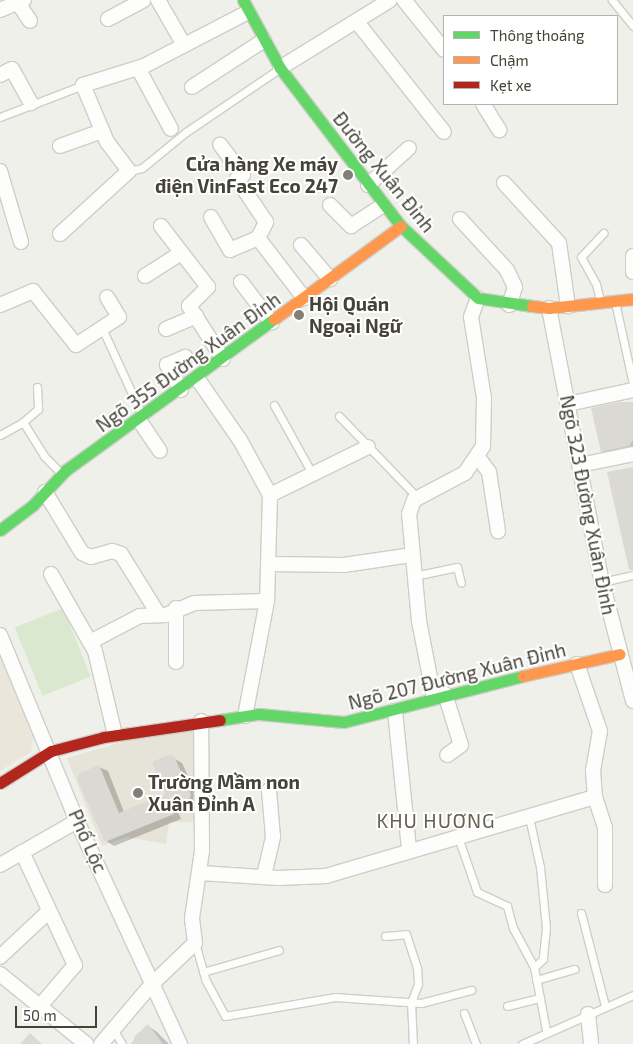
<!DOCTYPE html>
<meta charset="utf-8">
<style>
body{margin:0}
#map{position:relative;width:633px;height:1044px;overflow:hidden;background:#f0f0eb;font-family:"Exo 2",sans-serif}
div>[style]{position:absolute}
.commercial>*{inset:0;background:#eae6d9}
.education>*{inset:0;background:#e6e4d8}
.green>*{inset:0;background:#d9e8ce;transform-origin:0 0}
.shadow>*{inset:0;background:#0003}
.building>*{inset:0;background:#dad9d4}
.roads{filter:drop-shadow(1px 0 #cecec9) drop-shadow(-1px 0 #cecec9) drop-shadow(0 1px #cecec9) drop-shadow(0 -1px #cecec9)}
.lane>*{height:7px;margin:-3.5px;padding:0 3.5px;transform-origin:3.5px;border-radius:3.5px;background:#fdfdfc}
.street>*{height:14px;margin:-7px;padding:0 7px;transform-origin:7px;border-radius:7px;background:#fdfdfc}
.fast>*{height:11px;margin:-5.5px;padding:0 5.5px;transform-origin:5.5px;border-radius:5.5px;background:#63d668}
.slow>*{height:11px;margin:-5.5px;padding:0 5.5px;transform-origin:5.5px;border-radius:5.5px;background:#ff974d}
.jam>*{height:11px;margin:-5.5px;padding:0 5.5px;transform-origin:5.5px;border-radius:5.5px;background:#b3261e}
.dots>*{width:14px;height:14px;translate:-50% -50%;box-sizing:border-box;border:2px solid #fff;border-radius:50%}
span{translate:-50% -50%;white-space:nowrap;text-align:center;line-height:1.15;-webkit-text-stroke:4px #fff;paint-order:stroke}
.poi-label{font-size:19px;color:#454238;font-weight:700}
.right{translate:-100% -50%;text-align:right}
.left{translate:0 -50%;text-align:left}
.street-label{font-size:19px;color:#454238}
.neighbourhood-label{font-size:20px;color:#676251;letter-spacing:1px}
.legend{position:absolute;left:443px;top:15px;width:175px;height:90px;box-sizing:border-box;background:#fff;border:1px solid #b5b3af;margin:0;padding:6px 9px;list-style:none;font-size:15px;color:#454238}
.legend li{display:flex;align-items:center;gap:10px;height:25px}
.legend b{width:25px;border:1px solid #b5b3af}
.scale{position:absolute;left:15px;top:1006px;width:82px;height:22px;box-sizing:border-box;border:2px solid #454238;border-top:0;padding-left:6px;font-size:15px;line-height:18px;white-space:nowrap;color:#454238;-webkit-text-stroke:4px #fff;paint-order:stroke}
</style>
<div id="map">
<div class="commercial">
<i style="clip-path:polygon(0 658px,34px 734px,31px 752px,0 771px)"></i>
</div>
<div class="education">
<i style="clip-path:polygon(196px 729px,194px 822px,169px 822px,166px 844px,126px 837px,102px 846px,67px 758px,135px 738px)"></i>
</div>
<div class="green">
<i style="left:63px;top:608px;width:74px;height:52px;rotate:68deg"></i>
</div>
<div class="shadow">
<i style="clip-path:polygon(633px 403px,633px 454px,615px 458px,602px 451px)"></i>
<i style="clip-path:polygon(173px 758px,182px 763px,199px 800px,178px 812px,181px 819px,114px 846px,106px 841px,99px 767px,108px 771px,124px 812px,167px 795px)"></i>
<i style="clip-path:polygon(148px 1026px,156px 1031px,169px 1044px,131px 1044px)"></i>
</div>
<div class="building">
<i style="clip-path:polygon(619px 402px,633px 402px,633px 440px,629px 446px,601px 452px,591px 408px)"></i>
<i style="clip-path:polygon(633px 467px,633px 570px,629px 570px,607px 472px)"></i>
<i style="clip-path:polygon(168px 755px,174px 756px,183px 776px,191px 795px,189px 800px,171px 808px,174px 814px,105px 842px,77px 779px,80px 773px,99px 765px,119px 813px,165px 794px,152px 762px)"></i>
<i style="clip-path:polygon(148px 1024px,163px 1044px,132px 1044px,135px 1036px)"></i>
<i style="clip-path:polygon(30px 1033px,42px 1044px,20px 1044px)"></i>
</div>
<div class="roads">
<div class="lane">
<i style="left:612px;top:0;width:33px;rotate:51deg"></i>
<i style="left:0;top:117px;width:89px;rotate:-21.1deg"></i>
<i style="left:129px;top:171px;width:13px;rotate:-13deg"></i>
<i style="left:142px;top:168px;width:57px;rotate:-39.3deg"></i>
<i style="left:186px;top:132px;width:112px;rotate:-34.1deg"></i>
<i style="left:600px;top:300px;width:16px;rotate:-104deg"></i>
<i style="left:596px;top:284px;width:31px;rotate:-119deg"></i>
<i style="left:581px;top:257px;width:33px;rotate:-47deg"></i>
<i style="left:615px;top:302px;width:84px;rotate:77.6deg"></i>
<i style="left:102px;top:328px;width:94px;rotate:65.4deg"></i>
<i style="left:37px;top:387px;width:22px;rotate:87deg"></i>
<i style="left:38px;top:409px;width:20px;rotate:139deg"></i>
<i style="left:23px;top:422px;width:40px;rotate:58deg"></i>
<i style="left:44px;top:456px;width:25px;rotate:45deg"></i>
<i style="left:274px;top:405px;width:80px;rotate:60.9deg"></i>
<i style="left:339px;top:416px;width:114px;rotate:46.1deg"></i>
<i style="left:0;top:435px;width:26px;rotate:-29deg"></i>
<i style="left:414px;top:576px;width:44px;rotate:-11.8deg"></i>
<i style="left:457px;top:567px;width:16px;rotate:76deg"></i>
<i style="left:602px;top:582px;width:32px;rotate:-13deg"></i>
<i style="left:529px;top:817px;width:51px;rotate:77.6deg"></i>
<i style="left:540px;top:867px;width:61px;rotate:84.4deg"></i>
<i style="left:546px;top:928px;width:31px;rotate:96deg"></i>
<i style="left:543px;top:959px;width:12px;rotate:138deg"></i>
<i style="left:458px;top:837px;width:58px;rotate:70.9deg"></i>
<i style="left:477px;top:892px;width:33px;rotate:25deg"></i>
<i style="left:507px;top:906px;width:23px;rotate:75deg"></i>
<i style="left:513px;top:928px;width:44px;rotate:61.7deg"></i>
<i style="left:534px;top:967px;width:64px;rotate:79.2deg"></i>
<i style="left:581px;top:913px;width:96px;rotate:75.5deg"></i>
<i style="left:385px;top:936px;width:21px;rotate:-5deg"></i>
<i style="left:406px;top:934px;width:36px;rotate:72deg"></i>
<i style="left:417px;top:968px;width:16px;rotate:86deg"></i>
<i style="left:418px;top:984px;width:19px;rotate:111deg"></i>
<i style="left:411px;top:1002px;width:42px;rotate:87.3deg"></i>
<i style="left:195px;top:943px;width:37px;rotate:74deg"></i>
<i style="left:205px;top:979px;width:42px;rotate:61.6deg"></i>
<i style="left:225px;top:1016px;width:112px;rotate:-9.8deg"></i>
<i style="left:335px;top:997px;width:86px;rotate:4deg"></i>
<i style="left:421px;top:1003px;width:52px;rotate:-14.6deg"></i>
<i style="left:203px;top:972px;width:79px;rotate:-16.1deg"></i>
<i style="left:536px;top:980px;width:40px;rotate:-16deg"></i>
<i style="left:507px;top:1006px;width:34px;rotate:-14deg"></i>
<i style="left:464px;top:1013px;width:33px;rotate:69deg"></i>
<i style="left:113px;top:1029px;width:17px;rotate:59deg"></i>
<i style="left:522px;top:1044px;width:121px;rotate:-23.8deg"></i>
</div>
<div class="street">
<i style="left:16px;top:0;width:25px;rotate:56deg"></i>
<i style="left:158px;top:0;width:52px;rotate:60deg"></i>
<i style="left:404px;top:0;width:64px;rotate:51.3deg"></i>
<i style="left:0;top:10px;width:26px;rotate:-23deg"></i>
<i style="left:108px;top:19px;width:40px;rotate:-28deg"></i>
<i style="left:357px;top:22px;width:140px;rotate:51.7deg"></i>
<i style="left:138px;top:68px;width:69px;rotate:61.6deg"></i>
<i style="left:280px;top:68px;width:129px;rotate:-31.7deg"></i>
<i style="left:0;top:75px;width:13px;rotate:-27deg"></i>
<i style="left:12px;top:69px;width:39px;rotate:61deg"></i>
<i style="left:192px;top:87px;width:86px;rotate:-33.1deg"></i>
<i style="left:483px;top:104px;width:31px;rotate:58deg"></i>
<i style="left:60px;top:146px;width:45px;rotate:-19.7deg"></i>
<i style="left:0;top:171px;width:74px;rotate:73.5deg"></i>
<i style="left:504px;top:183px;width:81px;rotate:47.5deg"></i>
<i style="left:559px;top:243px;width:64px;rotate:81.9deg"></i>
<i style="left:368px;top:185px;width:55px;rotate:-42.1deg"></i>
<i style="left:330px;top:205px;width:30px;rotate:45deg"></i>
<i style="left:351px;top:226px;width:38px;rotate:-33deg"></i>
<i style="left:211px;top:217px;width:38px;rotate:60deg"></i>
<i style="left:230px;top:250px;width:30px;rotate:-23deg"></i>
<i style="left:258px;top:238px;width:18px;rotate:-63deg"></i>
<i style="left:266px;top:222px;width:52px;rotate:-124deg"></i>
<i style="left:237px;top:179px;width:7px;rotate:-34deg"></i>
<i style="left:243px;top:175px;width:38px;rotate:-127deg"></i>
<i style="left:460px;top:219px;width:69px;rotate:47.3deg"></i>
<i style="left:507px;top:270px;width:19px;rotate:65deg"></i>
<i style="left:515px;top:287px;width:19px;rotate:108deg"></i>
<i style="left:161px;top:226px;width:77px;rotate:52.4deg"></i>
<i style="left:208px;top:287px;width:27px;rotate:135deg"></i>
<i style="left:189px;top:306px;width:63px;rotate:57.3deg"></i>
<i style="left:60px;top:234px;width:93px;rotate:-42.4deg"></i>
<i style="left:129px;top:171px;width:36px;rotate:-127deg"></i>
<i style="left:107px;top:142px;width:62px;rotate:-112.8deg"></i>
<i style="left:83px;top:85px;width:64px;rotate:-17.3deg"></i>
<i style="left:144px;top:66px;width:117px;rotate:-27.4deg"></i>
<i style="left:258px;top:238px;width:76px;rotate:52.5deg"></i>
<i style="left:301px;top:245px;width:45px;rotate:49.5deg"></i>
<i style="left:633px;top:256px;width:16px;rotate:90deg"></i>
<i style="left:145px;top:276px;width:43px;rotate:-32.6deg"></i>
<i style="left:241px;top:282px;width:51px;rotate:52.9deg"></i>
<i style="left:0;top:305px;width:36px;rotate:-23deg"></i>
<i style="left:33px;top:291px;width:69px;rotate:51.5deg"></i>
<i style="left:76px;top:345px;width:51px;rotate:-33.1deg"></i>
<i style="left:119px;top:317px;width:23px;rotate:-121deg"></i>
<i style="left:549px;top:308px;width:279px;rotate:79.1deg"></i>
<i style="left:602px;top:582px;width:123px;rotate:75.4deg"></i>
<i style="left:166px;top:329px;width:33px;rotate:-23deg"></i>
<i style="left:197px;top:378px;width:75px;rotate:55.3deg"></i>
<i style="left:240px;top:440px;width:63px;rotate:61.4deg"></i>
<i style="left:270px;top:495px;width:106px;rotate:91.6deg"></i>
<i style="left:267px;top:601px;width:117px;rotate:100.8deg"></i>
<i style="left:181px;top:390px;width:29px;rotate:-119deg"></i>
<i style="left:167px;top:365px;width:20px;rotate:-24deg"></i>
<i style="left:568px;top:404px;width:66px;rotate:-12.2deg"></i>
<i style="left:139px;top:420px;width:37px;rotate:56deg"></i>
<i style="left:478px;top:457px;width:19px;rotate:54deg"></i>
<i style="left:489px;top:472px;width:60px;rotate:81.3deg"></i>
<i style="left:580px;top:465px;width:54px;rotate:-11.7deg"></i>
<i style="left:45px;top:492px;width:71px;rotate:58.8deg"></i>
<i style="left:82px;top:553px;width:10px;rotate:24deg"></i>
<i style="left:91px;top:557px;width:22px;rotate:-16deg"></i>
<i style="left:112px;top:551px;width:9px;rotate:18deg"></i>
<i style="left:121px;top:554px;width:72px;rotate:58.1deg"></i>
<i style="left:270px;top:495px;width:109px;rotate:-26.1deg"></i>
<i style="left:269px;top:564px;width:75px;rotate:0.8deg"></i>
<i style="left:344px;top:565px;width:69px;rotate:-8.4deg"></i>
<i style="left:51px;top:574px;width:89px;rotate:60.3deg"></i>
<i style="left:95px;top:651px;width:86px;rotate:76.6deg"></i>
<i style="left:0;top:635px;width:201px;rotate:67.5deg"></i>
<i style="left:77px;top:821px;width:246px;rotate:65.2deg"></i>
<i style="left:90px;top:642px;width:56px;rotate:-27.5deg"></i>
<i style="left:140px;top:616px;width:26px;rotate:-2deg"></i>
<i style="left:166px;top:615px;width:30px;rotate:-23deg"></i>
<i style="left:194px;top:603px;width:73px;rotate:-1.6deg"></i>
<i style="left:176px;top:662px;width:54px;rotate:-90deg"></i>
<i style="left:577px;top:664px;width:71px;rotate:71.1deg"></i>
<i style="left:600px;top:731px;width:40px;rotate:100deg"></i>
<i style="left:593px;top:770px;width:27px;rotate:86deg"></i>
<i style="left:595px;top:797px;width:32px;rotate:72deg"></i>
<i style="left:605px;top:827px;width:58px;rotate:90deg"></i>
<i style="left:445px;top:694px;width:53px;rotate:72.6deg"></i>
<i style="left:461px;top:745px;width:17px;rotate:144deg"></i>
<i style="left:434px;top:698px;width:78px;rotate:-101deg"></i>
<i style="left:419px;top:621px;width:107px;rotate:-95.3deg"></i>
<i style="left:409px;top:514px;width:15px;rotate:-70deg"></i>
<i style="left:414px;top:500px;width:58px;rotate:-27.9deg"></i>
<i style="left:465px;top:473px;width:32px;rotate:-56deg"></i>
<i style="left:483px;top:446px;width:48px;rotate:-88.8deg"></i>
<i style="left:484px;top:398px;width:82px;rotate:-99.1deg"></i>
<i style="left:471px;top:317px;width:20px;rotate:-70deg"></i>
<i style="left:395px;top:711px;width:139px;rotate:84.2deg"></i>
<i style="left:22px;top:852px;width:125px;rotate:64.9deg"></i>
<i style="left:75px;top:965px;width:52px;rotate:130.4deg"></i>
<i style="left:0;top:865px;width:89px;rotate:-29.7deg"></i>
<i style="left:200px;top:873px;width:78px;rotate:3.7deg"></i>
<i style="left:278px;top:878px;width:48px;rotate:-2.4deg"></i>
<i style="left:326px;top:876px;width:280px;rotate:-16.4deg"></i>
<i style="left:264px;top:876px;width:40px;rotate:-77deg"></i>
<i style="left:273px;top:837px;width:47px;rotate:-94.9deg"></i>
<i style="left:0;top:957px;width:66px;rotate:-43.2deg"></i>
<i style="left:0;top:974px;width:111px;rotate:39.1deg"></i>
<i style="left:588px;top:1014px;width:30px;rotate:84deg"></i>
<i style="left:101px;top:1044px;width:77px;rotate:-49.7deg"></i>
<i style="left:151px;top:985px;width:61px;rotate:-43.7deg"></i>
<i style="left:195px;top:943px;width:25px;rotate:-97deg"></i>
<i style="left:192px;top:918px;width:68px;rotate:-81.5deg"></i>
<i style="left:202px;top:851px;width:130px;rotate:-90.4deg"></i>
</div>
<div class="fast">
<i style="left:243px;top:0;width:77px;rotate:61.4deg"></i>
<i style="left:280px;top:68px;width:199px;rotate:52.6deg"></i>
<i style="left:401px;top:226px;width:105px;rotate:43.1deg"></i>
<i style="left:478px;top:298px;width:55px;rotate:8.4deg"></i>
<i style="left:0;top:530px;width:41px;rotate:-37.1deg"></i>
<i style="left:33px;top:505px;width:48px;rotate:-46.7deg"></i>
<i style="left:66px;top:470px;width:257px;rotate:-36deg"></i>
<i style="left:220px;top:720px;width:39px;rotate:-9deg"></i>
<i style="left:259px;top:714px;width:85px;rotate:5.4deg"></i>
<i style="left:344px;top:722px;width:185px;rotate:-14.4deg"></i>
</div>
<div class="slow">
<i style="left:532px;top:306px;width:17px;rotate:7deg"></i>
<i style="left:549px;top:308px;width:84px;rotate:-6.1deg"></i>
<i style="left:274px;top:319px;width:157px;rotate:-36.2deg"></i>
<i style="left:523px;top:676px;width:99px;rotate:-12.8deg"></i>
</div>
<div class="jam">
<i style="left:0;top:783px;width:60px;rotate:-32.1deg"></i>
<i style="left:51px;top:751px;width:55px;rotate:-14.8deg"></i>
<i style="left:104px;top:737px;width:117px;rotate:-8.3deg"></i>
</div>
</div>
<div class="dots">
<i style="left:348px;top:175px;background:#817f77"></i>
<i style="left:299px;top:315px;background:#817f77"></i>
<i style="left:138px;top:793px;background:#817f77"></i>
</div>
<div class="poi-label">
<span class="right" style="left:338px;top:175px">Cửa hàng Xe máy<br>điện VinFast Eco 247</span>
<span class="left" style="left:309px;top:315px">Hội Quán<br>Ngoại Ngữ</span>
<span class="left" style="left:148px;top:793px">Trường Mầm non<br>Xuân Đỉnh A</span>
</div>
<div class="street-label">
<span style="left:384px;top:172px;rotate:51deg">Đường Xuân Đỉnh</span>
<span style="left:188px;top:362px;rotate:-36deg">Ngõ 355 Đường Xuân Đỉnh</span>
<span style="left:588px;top:505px;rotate:79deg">Ngõ 323 Đường Xuân Đỉnh</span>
<span style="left:457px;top:676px;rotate:-14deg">Ngõ 207 Đường Xuân Đỉnh</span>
<span style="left:88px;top:841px;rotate:66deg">Phố Lộc</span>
</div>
<div class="neighbourhood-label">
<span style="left:436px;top:820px">KHU HƯƠNG</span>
</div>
<ul class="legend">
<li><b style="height:6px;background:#63d668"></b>Thông thoáng</li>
<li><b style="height:6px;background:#ff974d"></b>Chậm</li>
<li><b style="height:6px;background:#b3261e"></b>Kẹt xe</li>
</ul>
<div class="scale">50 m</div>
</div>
